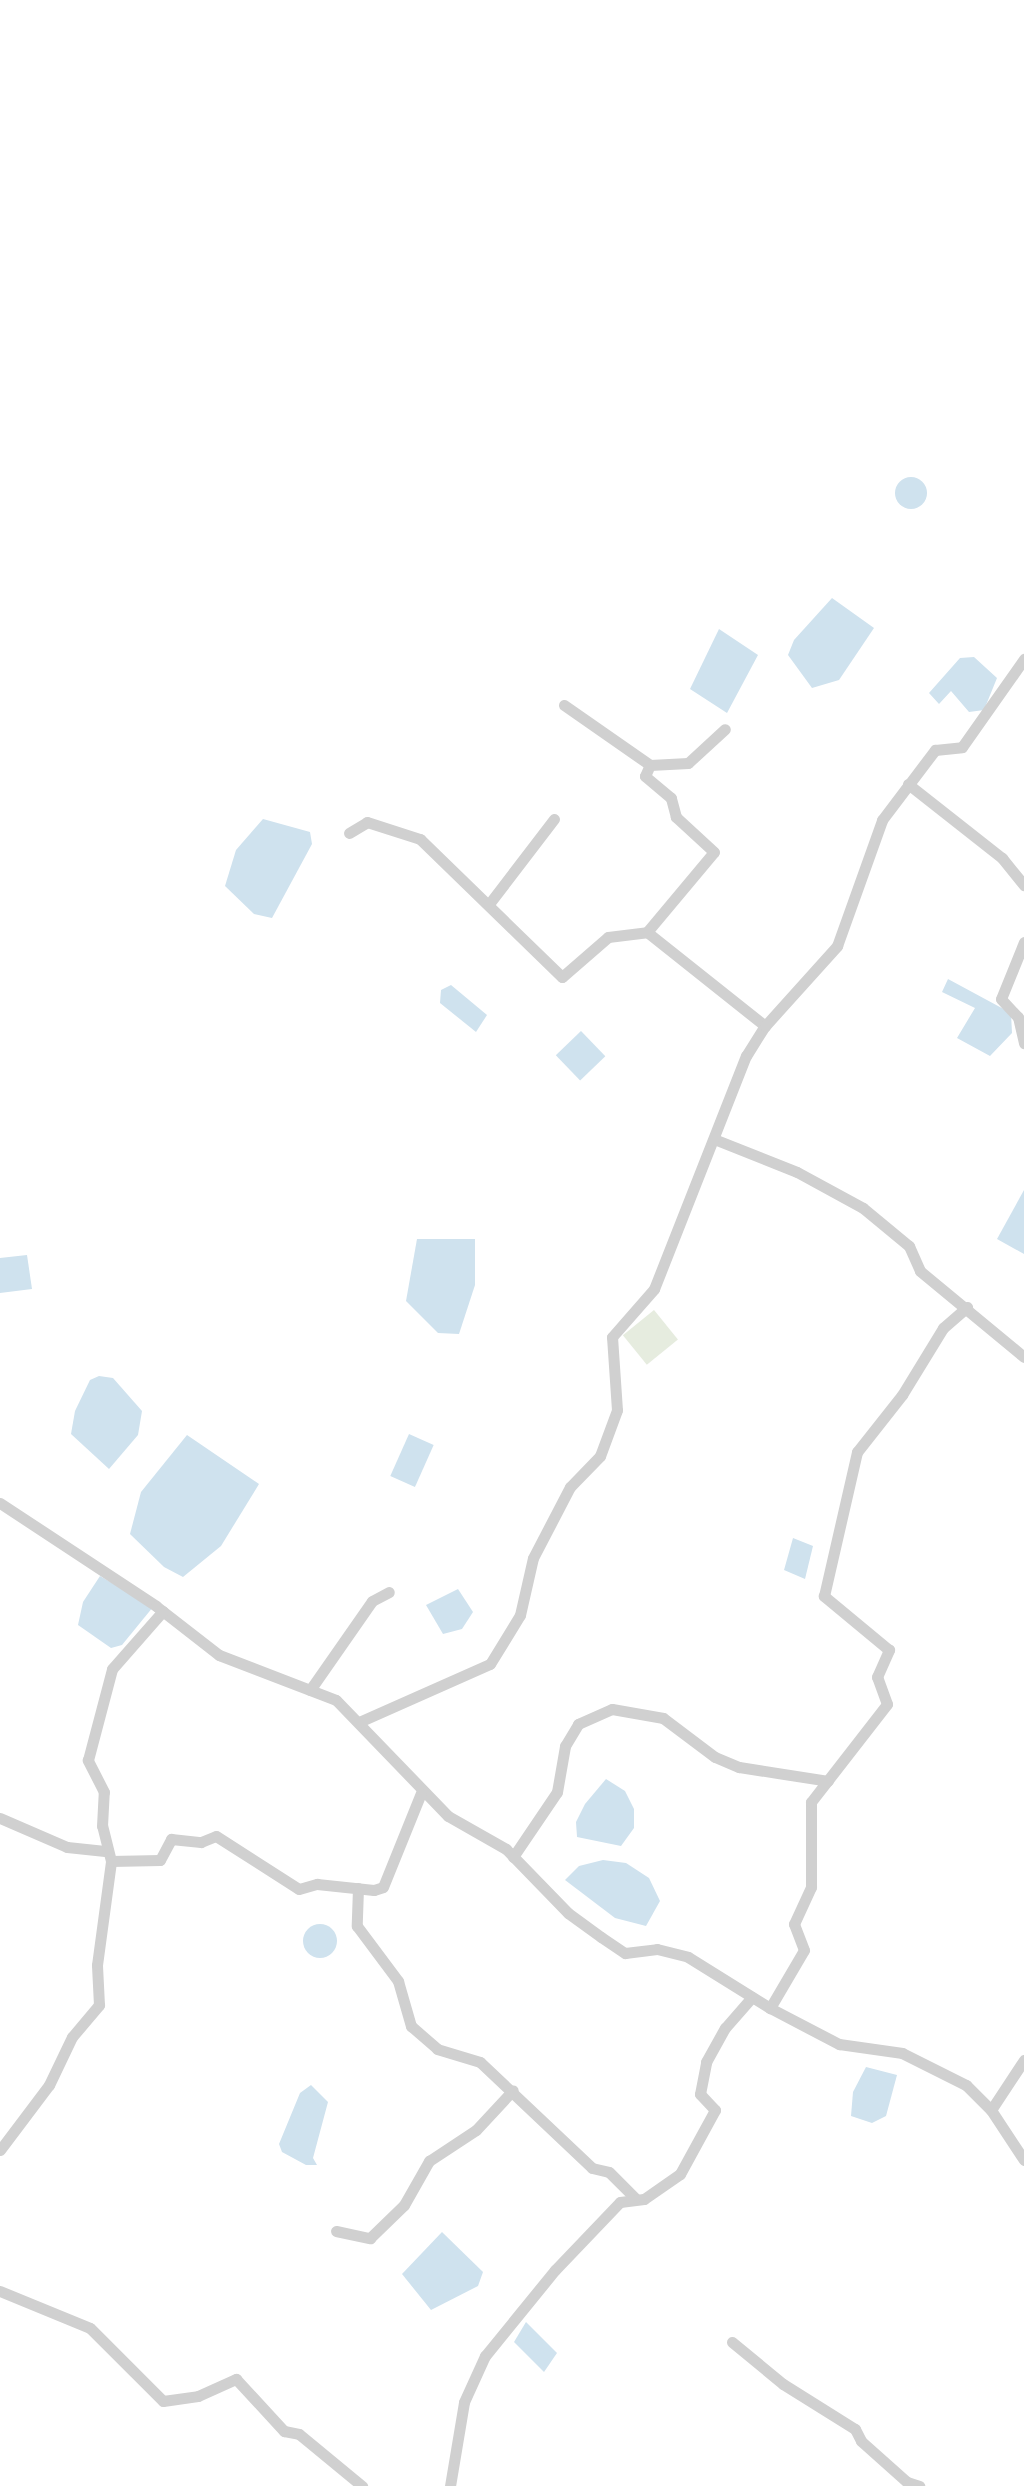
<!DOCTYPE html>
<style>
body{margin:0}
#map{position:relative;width:1024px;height:2486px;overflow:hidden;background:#fff;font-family:"PT Sans Narrow",sans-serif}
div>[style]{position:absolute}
.green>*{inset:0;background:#e6ecdf;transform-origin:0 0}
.water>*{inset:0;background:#cfe2ee;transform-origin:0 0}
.round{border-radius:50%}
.street>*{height:11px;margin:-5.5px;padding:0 5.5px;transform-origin:5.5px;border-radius:5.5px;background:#d0d0d0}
span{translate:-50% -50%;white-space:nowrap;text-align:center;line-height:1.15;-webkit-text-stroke:8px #fff;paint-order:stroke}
</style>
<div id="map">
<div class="green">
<i style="left:654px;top:1310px;width:38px;height:40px;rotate:51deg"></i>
</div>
<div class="water">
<i class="round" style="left:895px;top:477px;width:32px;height:32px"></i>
<i style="clip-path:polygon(832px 598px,874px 628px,839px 680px,812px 688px,788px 655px,794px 640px)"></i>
<i style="clip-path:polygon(719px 629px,758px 655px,727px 713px,690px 689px)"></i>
<i style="clip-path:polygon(974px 657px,997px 678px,984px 710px,969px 712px,951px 691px,939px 704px,929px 693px,960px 658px)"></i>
<i style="clip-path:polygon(263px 819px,310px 832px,312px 844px,272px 918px,254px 914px,225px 886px,236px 850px)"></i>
<i style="clip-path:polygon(948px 979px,1011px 1013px,1012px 1033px,990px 1056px,957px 1038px,975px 1008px,942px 992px)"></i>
<i style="clip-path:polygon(451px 985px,487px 1015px,476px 1032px,440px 1003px,441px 990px)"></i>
<i style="left:581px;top:1031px;width:35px;height:35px;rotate:46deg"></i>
<i style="clip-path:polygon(1024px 1190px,1024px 1254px,997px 1239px)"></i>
<i style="clip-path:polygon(417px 1239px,475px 1239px,475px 1285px,459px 1334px,438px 1333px,406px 1301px)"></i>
<i style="clip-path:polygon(27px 1255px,32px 1289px,0 1293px,0 1258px)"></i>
<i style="clip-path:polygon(99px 1376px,113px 1378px,142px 1411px,138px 1435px,109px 1469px,71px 1434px,75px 1411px,90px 1380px)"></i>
<i style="left:409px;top:1434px;width:27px;height:46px;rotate:24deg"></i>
<i style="clip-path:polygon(187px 1435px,259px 1484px,221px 1546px,183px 1577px,164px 1567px,130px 1534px,141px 1492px)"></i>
<i style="clip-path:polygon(793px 1538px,813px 1546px,805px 1579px,784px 1570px)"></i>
<i style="clip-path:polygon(100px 1576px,153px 1607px,122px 1645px,111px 1648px,78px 1625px,83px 1602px)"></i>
<i style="clip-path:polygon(458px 1589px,473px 1612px,462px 1629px,443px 1634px,426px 1605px)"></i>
<i style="clip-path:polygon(606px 1779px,625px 1791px,634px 1809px,634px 1828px,621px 1846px,577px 1837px,576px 1822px,585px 1804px)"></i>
<i style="clip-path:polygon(603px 1860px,626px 1863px,649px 1878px,660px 1901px,646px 1926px,615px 1918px,565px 1880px,579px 1866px)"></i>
<i class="round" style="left:303px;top:1924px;width:34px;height:34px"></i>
<i style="clip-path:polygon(866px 2067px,897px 2075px,886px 2116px,872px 2123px,851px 2116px,853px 2092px)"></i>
<i style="clip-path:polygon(311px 2085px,328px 2102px,313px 2158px,317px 2165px,306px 2165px,282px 2152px,279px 2144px,300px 2093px)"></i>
<i style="clip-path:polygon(442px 2232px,483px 2272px,478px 2286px,431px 2310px,402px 2274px)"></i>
<i style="clip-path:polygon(526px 2322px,557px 2353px,544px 2372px,514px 2342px)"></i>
</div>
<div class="street">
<i style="left:564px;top:705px;width:105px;rotate:34.9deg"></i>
<i style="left:908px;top:784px;width:120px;rotate:38.2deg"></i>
<i style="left:1002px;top:858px;width:35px;rotate:51deg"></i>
<i style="left:349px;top:833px;width:21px;rotate:-31deg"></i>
<i style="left:367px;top:822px;width:56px;rotate:17.8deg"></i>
<i style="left:420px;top:839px;width:198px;rotate:44.2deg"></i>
<i style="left:562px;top:977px;width:61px;rotate:-41deg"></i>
<i style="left:608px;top:937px;width:39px;rotate:-7deg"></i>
<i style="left:647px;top:932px;width:151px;rotate:38.5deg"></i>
<i style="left:489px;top:904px;width:107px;rotate:-52.6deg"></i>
<i style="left:647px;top:932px;width:104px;rotate:-50.1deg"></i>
<i style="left:714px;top:852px;width:52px;rotate:-137.4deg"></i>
<i style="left:676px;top:817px;width:20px;rotate:-105deg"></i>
<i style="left:671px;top:798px;width:34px;rotate:-140deg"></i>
<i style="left:645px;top:776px;width:12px;rotate:-66deg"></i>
<i style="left:650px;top:765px;width:38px;rotate:-3deg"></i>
<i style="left:688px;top:763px;width:50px;rotate:-42.6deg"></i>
<i style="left:1024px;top:942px;width:61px;rotate:112deg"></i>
<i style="left:1001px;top:999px;width:25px;rotate:47deg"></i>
<i style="left:1018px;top:1017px;width:27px;rotate:77deg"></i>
<i style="left:714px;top:1139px;width:89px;rotate:21.7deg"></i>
<i style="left:797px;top:1172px;width:75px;rotate:28.6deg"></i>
<i style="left:863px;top:1208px;width:60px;rotate:39.6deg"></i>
<i style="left:909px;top:1246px;width:27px;rotate:66deg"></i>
<i style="left:920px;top:1271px;width:135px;rotate:39.6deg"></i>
<i style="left:0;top:1503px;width:187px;rotate:33.4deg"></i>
<i style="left:156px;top:1606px;width:80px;rotate:37.9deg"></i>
<i style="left:219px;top:1655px;width:125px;rotate:21deg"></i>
<i style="left:336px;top:1700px;width:161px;rotate:46deg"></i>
<i style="left:448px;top:1816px;width:67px;rotate:29.6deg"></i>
<i style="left:506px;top:1849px;width:89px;rotate:45.9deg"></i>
<i style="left:568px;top:1913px;width:41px;rotate:36deg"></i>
<i style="left:601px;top:1937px;width:29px;rotate:34deg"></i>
<i style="left:625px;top:1953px;width:32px;rotate:-7deg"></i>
<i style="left:657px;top:1949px;width:32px;rotate:14deg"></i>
<i style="left:688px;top:1957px;width:97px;rotate:31.9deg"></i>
<i style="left:770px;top:2008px;width:67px;rotate:-59.6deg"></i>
<i style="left:804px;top:1950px;width:28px;rotate:-111deg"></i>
<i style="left:794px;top:1924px;width:41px;rotate:-65.3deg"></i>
<i style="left:811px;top:1887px;width:85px;rotate:-90deg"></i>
<i style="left:811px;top:1802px;width:124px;rotate:-52.2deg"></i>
<i style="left:887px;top:1704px;width:29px;rotate:-110deg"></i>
<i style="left:877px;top:1677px;width:30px;rotate:-66deg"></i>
<i style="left:889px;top:1650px;width:85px;rotate:-140.3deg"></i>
<i style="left:824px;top:1596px;width:148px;rotate:-77.1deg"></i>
<i style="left:857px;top:1452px;width:73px;rotate:-51.7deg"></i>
<i style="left:902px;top:1395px;width:79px;rotate:-58.5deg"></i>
<i style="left:943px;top:1328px;width:32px;rotate:-41deg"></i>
<i style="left:310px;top:1690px;width:108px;rotate:-55.1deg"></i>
<i style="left:372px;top:1601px;width:19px;rotate:-28deg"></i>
<i style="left:359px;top:1722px;width:143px;rotate:-23.9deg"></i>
<i style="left:490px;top:1664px;width:57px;rotate:-58.5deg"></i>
<i style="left:520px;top:1615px;width:58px;rotate:-77.2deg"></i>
<i style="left:533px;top:1558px;width:80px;rotate:-62.5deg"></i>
<i style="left:570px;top:1487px;width:43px;rotate:-45.9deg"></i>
<i style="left:600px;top:1456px;width:49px;rotate:-69.7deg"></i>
<i style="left:617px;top:1410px;width:73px;rotate:-93.9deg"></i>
<i style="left:612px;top:1337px;width:64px;rotate:-48.8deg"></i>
<i style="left:654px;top:1289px;width:251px;rotate:-68.5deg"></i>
<i style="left:746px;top:1056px;width:36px;rotate:-58deg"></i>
<i style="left:765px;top:1026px;width:108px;rotate:-48deg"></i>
<i style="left:837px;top:946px;width:134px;rotate:-70.3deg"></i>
<i style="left:882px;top:820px;width:88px;rotate:-52.9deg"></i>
<i style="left:935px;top:750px;width:27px;rotate:-6deg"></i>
<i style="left:962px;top:747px;width:108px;rotate:-54.8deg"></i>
<i style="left:0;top:1818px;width:73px;rotate:23.4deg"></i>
<i style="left:67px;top:1847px;width:38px;rotate:6deg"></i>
<i style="left:513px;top:1857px;width:78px;rotate:-55.9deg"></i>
<i style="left:557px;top:1792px;width:47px;rotate:-80.1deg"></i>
<i style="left:565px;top:1746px;width:26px;rotate:-59deg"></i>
<i style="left:578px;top:1724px;width:37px;rotate:-24deg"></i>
<i style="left:612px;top:1709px;width:52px;rotate:10deg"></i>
<i style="left:663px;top:1718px;width:65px;rotate:36.9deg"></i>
<i style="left:715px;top:1757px;width:26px;rotate:23deg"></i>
<i style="left:739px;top:1767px;width:90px;rotate:8.9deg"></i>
<i style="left:111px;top:1861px;width:49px;rotate:-1.2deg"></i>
<i style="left:160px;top:1860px;width:24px;rotate:-62deg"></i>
<i style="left:171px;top:1839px;width:30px;rotate:6deg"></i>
<i style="left:201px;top:1842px;width:16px;rotate:-22deg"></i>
<i style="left:216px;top:1836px;width:98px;rotate:32.6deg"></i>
<i style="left:299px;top:1889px;width:19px;rotate:-16deg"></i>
<i style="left:317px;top:1884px;width:57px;rotate:6deg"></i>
<i style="left:374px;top:1890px;width:9px;rotate:-18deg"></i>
<i style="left:383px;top:1887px;width:101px;rotate:-68deg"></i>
<i style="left:358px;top:1888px;width:38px;rotate:92deg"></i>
<i style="left:357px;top:1926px;width:69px;rotate:53.3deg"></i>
<i style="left:398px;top:1981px;width:47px;rotate:73.9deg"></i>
<i style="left:411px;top:2026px;width:35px;rotate:41deg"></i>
<i style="left:437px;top:2049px;width:45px;rotate:16.8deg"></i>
<i style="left:480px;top:2062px;width:154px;rotate:43.4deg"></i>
<i style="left:592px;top:2168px;width:17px;rotate:13deg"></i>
<i style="left:609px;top:2172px;width:38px;rotate:45deg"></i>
<i style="left:770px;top:2008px;width:78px;rotate:27.6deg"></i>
<i style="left:839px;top:2044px;width:64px;rotate:8.1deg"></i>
<i style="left:902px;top:2053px;width:72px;rotate:26.6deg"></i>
<i style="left:966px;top:2085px;width:35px;rotate:45deg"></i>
<i style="left:991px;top:2110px;width:60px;rotate:56.6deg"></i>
<i style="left:991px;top:2110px;width:60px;rotate:-56.6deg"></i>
<i style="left:0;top:2150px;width:81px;rotate:-53deg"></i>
<i style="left:49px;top:2085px;width:53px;rotate:-64.4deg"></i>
<i style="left:72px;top:2037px;width:42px;rotate:-49.8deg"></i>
<i style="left:99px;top:2005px;width:40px;rotate:-92.9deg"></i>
<i style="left:97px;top:1965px;width:105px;rotate:-82.3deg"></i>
<i style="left:111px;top:1861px;width:36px;rotate:-104deg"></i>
<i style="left:102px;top:1826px;width:34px;rotate:-87deg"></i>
<i style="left:104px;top:1792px;width:36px;rotate:-117deg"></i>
<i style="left:88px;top:1760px;width:94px;rotate:-75.2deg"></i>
<i style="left:112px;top:1669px;width:77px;rotate:-48.7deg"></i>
<i style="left:336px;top:2231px;width:35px;rotate:12deg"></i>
<i style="left:370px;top:2238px;width:47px;rotate:-44.1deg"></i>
<i style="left:404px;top:2205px;width:51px;rotate:-60.4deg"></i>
<i style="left:429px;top:2161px;width:56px;rotate:-33.4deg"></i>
<i style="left:476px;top:2130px;width:54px;rotate:-47.2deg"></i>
<i style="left:0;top:2291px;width:97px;rotate:22.3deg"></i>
<i style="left:90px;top:2328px;width:103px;rotate:45deg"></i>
<i style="left:163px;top:2401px;width:35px;rotate:-8deg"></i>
<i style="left:198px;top:2396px;width:42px;rotate:-24.1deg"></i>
<i style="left:236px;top:2379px;width:71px;rotate:47.3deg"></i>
<i style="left:284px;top:2431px;width:15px;rotate:11deg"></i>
<i style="left:299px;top:2434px;width:82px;rotate:39.5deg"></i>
<i style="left:732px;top:2342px;width:66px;rotate:39.5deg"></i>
<i style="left:783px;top:2384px;width:85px;rotate:32deg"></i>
<i style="left:855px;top:2429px;width:13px;rotate:63deg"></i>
<i style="left:861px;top:2441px;width:62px;rotate:41.7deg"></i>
<i style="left:907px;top:2482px;width:13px;rotate:18deg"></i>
<i style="left:450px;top:2486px;width:85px;rotate:-80.5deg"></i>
<i style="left:464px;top:2402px;width:51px;rotate:-65.5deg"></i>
<i style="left:485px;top:2356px;width:111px;rotate:-50.9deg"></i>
<i style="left:555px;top:2270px;width:94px;rotate:-46.3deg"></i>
<i style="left:620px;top:2202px;width:24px;rotate:-7deg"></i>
<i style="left:644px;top:2199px;width:44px;rotate:-34.8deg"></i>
<i style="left:680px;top:2174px;width:73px;rotate:-61.3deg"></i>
<i style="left:715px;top:2110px;width:22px;rotate:-133deg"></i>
<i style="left:700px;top:2094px;width:33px;rotate:-79deg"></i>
<i style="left:706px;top:2062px;width:39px;rotate:-61deg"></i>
<i style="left:725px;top:2028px;width:41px;rotate:-48.9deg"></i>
</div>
</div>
